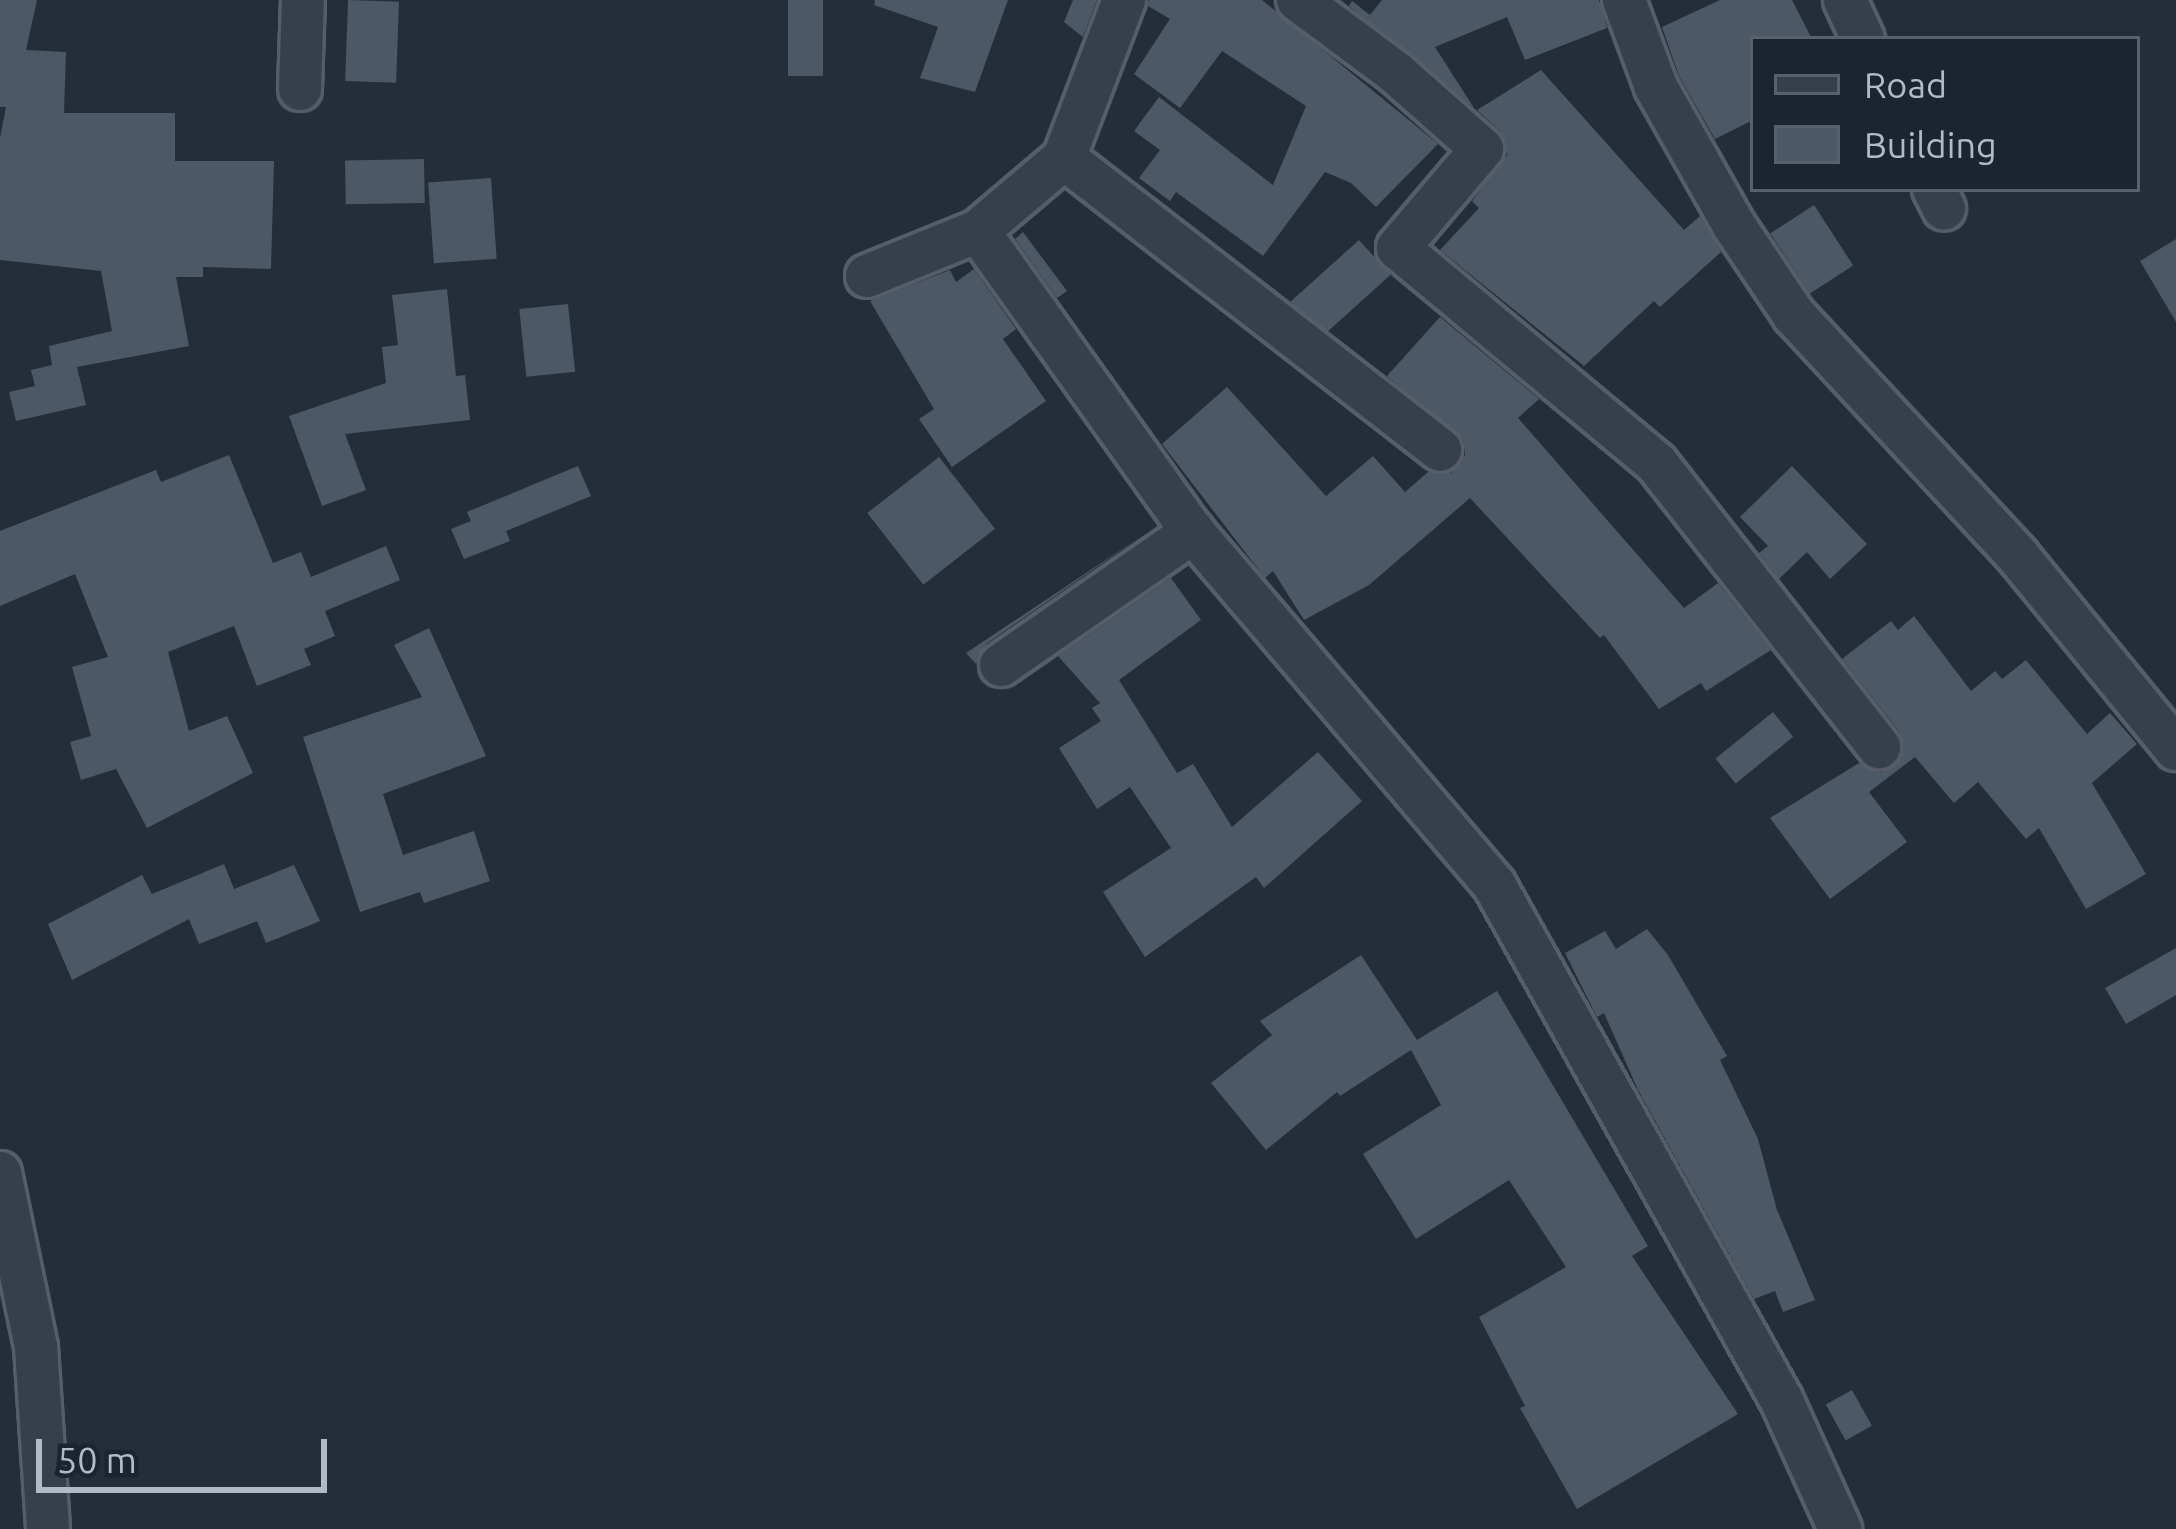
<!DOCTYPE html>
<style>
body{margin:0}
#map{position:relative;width:2176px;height:1529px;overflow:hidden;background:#242e39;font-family:Ubuntu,sans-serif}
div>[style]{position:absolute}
.building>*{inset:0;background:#4c5865;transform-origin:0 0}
.roads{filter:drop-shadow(3px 0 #555d68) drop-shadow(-3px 0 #555d68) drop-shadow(0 3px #555d68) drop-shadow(0 -3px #555d68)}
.street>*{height:42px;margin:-21px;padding:0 21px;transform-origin:21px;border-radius:21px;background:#373f4a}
span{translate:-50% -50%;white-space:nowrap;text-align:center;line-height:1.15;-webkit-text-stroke:9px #1c242f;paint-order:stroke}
.legend{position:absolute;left:1750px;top:36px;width:390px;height:156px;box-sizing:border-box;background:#1c242f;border:3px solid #58606b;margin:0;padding:15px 21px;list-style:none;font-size:36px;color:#b2bac6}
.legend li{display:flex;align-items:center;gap:24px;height:60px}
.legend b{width:60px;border:3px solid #58606b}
.scale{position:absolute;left:36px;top:1439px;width:291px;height:54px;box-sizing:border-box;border:6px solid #b2bac6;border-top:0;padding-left:15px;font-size:36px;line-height:42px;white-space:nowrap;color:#b2bac6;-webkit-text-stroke:9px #1c242f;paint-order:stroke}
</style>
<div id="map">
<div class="building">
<i style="clip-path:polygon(0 0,37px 0,26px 50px,66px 52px,64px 113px,175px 113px,175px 161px,274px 161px,271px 269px,203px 267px,203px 277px,176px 277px,189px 346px,77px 367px,86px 405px,16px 421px,9px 392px,35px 386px,31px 370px,52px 365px,49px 346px,112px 331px,101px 271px,0 260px,0 138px,6px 107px,0 107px)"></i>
<i style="left:348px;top:0;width:51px;height:81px;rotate:2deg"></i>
<i style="left:788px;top:0;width:35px;height:76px"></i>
<i style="clip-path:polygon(875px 0,1008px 0,975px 92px,920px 78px,938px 27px,874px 5px)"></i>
<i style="clip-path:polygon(1073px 0,1097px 0,1083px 37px,1064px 22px)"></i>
<i style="clip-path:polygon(1149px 0,1262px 0,1438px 144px,1376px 207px,1351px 183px,1325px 172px,1263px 256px,1176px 192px,1170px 201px,1139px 178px,1160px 150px,1134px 131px,1159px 97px,1273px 185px,1306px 106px,1222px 51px,1180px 108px,1134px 74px,1170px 19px,1148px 6px)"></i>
<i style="clip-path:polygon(1382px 0,1599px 0,1607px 28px,1525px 60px,1507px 17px,1435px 47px,1474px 108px,1349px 6px,1352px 1px,1370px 15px)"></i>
<i style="clip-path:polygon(1720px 0,1792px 0,1812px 39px,1753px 39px,1753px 120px,1715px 139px,1679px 76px,1662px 27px)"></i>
<i style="clip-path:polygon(1541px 70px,1684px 230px,1700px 216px,1721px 252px,1660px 307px,1654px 301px,1584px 366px,1440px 250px,1479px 208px,1472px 201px,1507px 155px,1500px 131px,1477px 110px)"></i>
<i style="left:424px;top:159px;width:44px;height:79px;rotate:89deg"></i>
<i style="left:491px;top:178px;width:81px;height:63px;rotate:86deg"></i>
<i style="left:1814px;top:205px;width:72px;height:52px;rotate:57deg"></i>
<i style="clip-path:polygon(1023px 232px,1067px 291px,1057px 298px,1015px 239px)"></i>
<i style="clip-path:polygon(2176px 239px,2176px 322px,2140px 261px)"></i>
<i style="left:1359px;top:240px;width:47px;height:92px;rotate:48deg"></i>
<i style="clip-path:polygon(974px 269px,1016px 329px,1003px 339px,1046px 401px,952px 467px,919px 419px,934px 409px,870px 301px,950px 270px,956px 282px)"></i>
<i style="clip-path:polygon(447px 289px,456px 376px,465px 375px,470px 420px,345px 434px,366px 490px,322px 506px,289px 416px,386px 383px,382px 347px,398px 345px,392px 295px)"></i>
<i style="left:568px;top:304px;width:68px;height:49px;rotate:84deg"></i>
<i style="clip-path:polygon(1440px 317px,1539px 399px,1518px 418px,1684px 608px,1718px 583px,1771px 650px,1706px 691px,1701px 683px,1659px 709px,1604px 635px,1600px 638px,1470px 498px,1369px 585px,1304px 620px,1273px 571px,1265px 578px,1162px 444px,1227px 387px,1326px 496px,1373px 456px,1405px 492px,1428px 472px,1451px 473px,1465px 455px,1463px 439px,1387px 376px)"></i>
<i style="clip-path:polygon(229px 455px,273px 563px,301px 552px,311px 577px,386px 546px,400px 580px,325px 611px,335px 636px,304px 649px,311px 665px,257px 686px,234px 626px,168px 652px,189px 731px,227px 716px,253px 773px,147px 828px,116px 769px,81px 780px,70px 742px,91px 736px,72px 667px,108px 657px,75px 574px,0 606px,0 531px,156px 470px,161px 482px)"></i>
<i style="left:939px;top:457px;width:91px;height:91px;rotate:52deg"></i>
<i style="clip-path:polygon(578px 466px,591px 496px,506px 531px,510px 541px,464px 559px,451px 529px,471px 521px,467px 512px)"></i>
<i style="clip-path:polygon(1792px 466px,1867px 544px,1830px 579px,1807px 552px,1779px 579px,1759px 553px,1768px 546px,1740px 517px)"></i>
<i style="clip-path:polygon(1140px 537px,986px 644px,976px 664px,966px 653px)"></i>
<i style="clip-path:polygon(1171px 578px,1201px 620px,1119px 680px,1177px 773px,1193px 764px,1232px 827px,1318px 752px,1362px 801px,1264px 888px,1256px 877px,1145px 957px,1103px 892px,1171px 848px,1130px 787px,1097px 809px,1059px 748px,1101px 721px,1092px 708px,1100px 703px,1058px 656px)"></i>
<i style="clip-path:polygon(1914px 616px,1971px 691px,1995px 671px,2002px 679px,2026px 660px,2087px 734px,2110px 713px,2137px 744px,2092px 783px,2146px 874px,2086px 909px,2039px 828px,2026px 839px,1978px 782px,1954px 803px,1915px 757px,1869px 792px,1907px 842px,1830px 899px,1770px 818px,1859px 763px,1881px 772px,1902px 758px,1899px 731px,1842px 659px,1891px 621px,1898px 630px)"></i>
<i style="clip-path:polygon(429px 628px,486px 756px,383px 794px,403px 855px,474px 831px,490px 881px,424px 903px,420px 892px,360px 912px,303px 737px,422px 697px,394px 645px)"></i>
<i style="left:1773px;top:712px;width:32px;height:74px;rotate:51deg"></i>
<i style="clip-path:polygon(224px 864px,234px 889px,294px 865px,320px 921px,266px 943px,257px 921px,199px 944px,189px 919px,72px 980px,48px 924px,142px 875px,152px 894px)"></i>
<i style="clip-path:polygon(1647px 929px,1668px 955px,1727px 1056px,1720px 1060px,1758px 1139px,1777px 1210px,1815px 1300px,1783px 1312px,1775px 1291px,1754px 1299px,1638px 1090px,1604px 1013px,1597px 1017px,1565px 953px,1605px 931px,1616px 949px)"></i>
<i style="clip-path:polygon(2176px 948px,2176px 995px,2126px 1024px,2105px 988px)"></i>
<i style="clip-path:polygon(1361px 955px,1417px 1040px,1497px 991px,1648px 1246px,1632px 1256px,1738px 1414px,1577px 1509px,1520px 1408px,1525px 1406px,1479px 1317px,1566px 1267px,1509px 1180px,1416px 1239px,1363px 1154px,1441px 1105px,1411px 1050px,1340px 1096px,1337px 1092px,1266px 1150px,1211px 1083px,1272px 1035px,1260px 1021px)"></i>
<i style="left:1852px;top:1390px;width:41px;height:30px;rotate:61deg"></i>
</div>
<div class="roads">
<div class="street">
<i style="left:1298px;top:0;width:121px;rotate:36.6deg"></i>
<i style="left:1395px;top:72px;width:116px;rotate:41.5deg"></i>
<i style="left:1482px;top:149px;width:130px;rotate:130.3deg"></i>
<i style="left:1398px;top:248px;width:337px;rotate:39.8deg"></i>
<i style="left:1657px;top:464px;width:360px;rotate:51.9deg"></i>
<i style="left:1624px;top:0;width:93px;rotate:69.8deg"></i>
<i style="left:1656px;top:87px;width:161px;rotate:60.6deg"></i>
<i style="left:1735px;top:227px;width:106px;rotate:56.2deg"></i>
<i style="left:1794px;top:315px;width:328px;rotate:47.1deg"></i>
<i style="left:2017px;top:555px;width:251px;rotate:50.7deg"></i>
<i style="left:1845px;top:0;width:43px;rotate:65.2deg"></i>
<i style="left:300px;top:89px;width:89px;rotate:-88.1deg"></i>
<i style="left:1064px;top:158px;width:476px;rotate:37.8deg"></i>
<i style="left:1934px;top:189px;width:22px;rotate:63deg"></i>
<i style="left:978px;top:231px;width:370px;rotate:54.5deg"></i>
<i style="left:1193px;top:532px;width:465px;rotate:49.5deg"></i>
<i style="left:1495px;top:886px;width:590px;rotate:60.87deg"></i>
<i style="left:1782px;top:1401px;width:141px;rotate:65.6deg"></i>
<i style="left:867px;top:276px;width:120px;rotate:-22.1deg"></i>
<i style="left:978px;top:231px;width:113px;rotate:-40.3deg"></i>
<i style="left:1064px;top:158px;width:169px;rotate:-69.2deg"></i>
<i style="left:1001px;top:665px;width:234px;rotate:-34.7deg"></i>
<i style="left:0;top:1173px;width:178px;rotate:78.3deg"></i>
<i style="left:36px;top:1347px;width:182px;rotate:86.2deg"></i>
</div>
</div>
<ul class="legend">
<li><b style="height:15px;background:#373f4a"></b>Road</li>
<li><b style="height:33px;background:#4c5865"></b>Building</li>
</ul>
<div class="scale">50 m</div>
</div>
